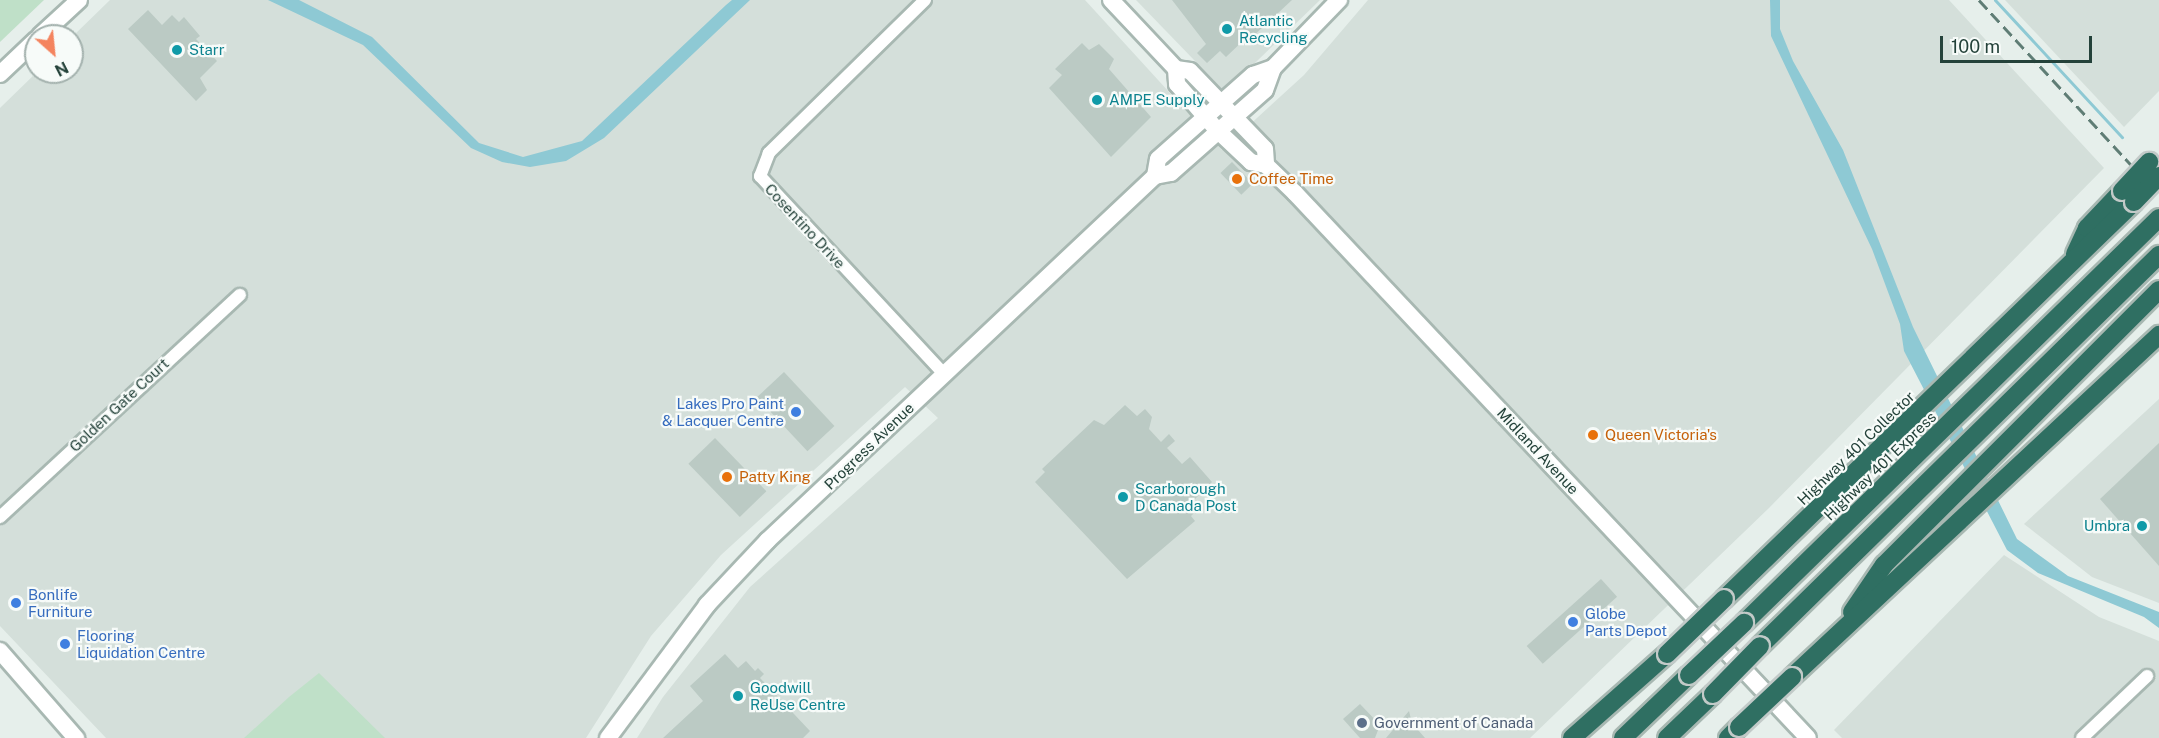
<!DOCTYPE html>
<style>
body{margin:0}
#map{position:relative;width:2159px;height:738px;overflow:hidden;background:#e6efeb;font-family:"Public Sans",sans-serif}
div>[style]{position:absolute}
.built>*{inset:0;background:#d4dfda}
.green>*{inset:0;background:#bfe0c8}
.water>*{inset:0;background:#8ec9d4}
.stream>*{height:3px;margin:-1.5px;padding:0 1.5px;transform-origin:1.5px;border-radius:1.5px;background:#8ec9d4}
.building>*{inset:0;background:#bbcac4;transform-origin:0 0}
.roads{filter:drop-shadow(2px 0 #a8b8b2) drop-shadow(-2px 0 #a8b8b2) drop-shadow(0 2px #a8b8b2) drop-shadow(0 -2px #a8b8b2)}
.minor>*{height:12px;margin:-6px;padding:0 6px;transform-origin:6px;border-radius:6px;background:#fff}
.secondary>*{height:16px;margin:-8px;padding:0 8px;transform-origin:8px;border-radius:8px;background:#fff}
.motorway>*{height:18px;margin:-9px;padding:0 9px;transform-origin:9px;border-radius:9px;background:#2f6f62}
.rail>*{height:3px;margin-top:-1.5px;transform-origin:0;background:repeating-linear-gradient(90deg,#5f7d75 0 12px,transparent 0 18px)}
.bridges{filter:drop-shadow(2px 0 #c2cac8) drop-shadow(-2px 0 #c2cac8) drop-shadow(0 2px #c2cac8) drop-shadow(0 -2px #c2cac8)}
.motorway-bridge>*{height:18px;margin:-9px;padding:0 9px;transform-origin:9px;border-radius:9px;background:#2f6f62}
.dots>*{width:16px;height:16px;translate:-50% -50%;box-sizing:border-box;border:3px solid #f7fbf9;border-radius:50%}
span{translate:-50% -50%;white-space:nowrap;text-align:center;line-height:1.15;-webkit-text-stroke:4.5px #f7fbf9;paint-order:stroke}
.culture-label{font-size:15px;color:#0d838f}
.left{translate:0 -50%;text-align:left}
.right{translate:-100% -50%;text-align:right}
.food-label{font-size:15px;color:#c56008}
.street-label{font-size:15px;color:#24423a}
.shop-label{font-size:15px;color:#366cbe}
.service-label{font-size:15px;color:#4e5e75}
.north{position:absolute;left:24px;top:24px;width:60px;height:60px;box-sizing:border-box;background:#f7fbf9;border:2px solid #a3b1ad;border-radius:50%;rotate:153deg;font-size:16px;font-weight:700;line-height:24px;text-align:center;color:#24423a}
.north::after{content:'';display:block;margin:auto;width:21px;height:27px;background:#f4845f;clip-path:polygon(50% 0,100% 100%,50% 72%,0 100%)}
.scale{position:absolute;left:1940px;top:36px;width:152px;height:27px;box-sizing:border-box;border:3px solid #24423a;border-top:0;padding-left:8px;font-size:18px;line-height:21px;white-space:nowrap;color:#24423a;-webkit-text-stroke:4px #f7fbf9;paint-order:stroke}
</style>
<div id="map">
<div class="built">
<i style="clip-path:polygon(110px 0,1085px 0,1222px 150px,1304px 75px,1368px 0,1949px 0,2104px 168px,1769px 508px,1530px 738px,637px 738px,663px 697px,750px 587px,938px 418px,905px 387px,721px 555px,651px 636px,586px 738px,106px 738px,0 626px,0 108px,37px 72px,72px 72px,72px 37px)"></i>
<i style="clip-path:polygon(1136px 0,1320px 0,1225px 92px)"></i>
<i style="clip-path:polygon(2005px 0,2159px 0,2159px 91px,2124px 127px)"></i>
<i style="clip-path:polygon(2159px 399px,2159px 603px,2092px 577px,2024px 524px)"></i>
<i style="clip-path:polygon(2004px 555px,2099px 617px,2159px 641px,2159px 738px,1842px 738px,1834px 730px)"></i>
</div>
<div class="green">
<i style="clip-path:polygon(0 0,44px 0,0 42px)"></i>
<i style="clip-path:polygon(319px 673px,385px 738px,244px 738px,289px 697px)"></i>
</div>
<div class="water">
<i style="clip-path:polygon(268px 0,299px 0,372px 37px,479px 143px,523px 157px,582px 141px,726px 5px,732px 0,750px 0,604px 138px,566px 161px,530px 167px,502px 162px,471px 148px,363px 45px)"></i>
<i style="clip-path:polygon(1770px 0,1780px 0,1780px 29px,1793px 61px,1843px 150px,1913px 327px,2017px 539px,2068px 576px,2159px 612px,2159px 628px,2144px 617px,2038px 573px,2007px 550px,1904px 351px,1900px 324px,1872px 249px,1771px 36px)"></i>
</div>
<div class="stream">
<i style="left:1995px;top:0;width:187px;rotate:47.2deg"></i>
</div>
<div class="building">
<i style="clip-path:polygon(1172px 0,1292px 0,1249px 40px,1247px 37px,1226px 57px,1220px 51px,1207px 63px,1197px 53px,1206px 44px)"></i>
<i style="clip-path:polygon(148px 10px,162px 25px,172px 15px,179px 22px,184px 17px,200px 36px,196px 39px,217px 61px,200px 78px,207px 90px,196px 101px,128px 29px)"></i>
<i style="clip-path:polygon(1082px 43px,1089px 50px,1099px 44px,1114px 59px,1109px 69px,1151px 117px,1111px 157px,1049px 88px,1062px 75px,1055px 69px)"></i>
<i style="left:1232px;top:162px;width:30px;height:16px;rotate:46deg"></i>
<i style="left:784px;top:372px;width:74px;height:37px;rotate:47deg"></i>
<i style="clip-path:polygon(1125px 405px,1137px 416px,1145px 409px,1152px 417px,1149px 429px,1161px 442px,1169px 434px,1175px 441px,1167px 448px,1182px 464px,1190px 457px,1212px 482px,1190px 504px,1196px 511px,1191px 516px,1195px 521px,1127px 579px,1035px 482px,1045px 472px,1042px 469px,1094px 420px,1104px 425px)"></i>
<i style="left:715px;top:438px;width:74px;height:37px;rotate:46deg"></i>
<i style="clip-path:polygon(2159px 443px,2159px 566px,2100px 499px)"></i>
<i style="left:1601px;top:579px;width:24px;height:100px;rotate:48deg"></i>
<i style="clip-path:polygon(725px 654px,738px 668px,746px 661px,755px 671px,758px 668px,764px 674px,760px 678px,810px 731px,803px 738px,663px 738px,703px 701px,690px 686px)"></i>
<i style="clip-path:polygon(1360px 704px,1380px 725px,1375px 738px,1360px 738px,1343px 719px)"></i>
<i style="clip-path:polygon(1409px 711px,1412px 723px,1425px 738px,1386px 738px)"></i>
</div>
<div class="roads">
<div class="minor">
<i style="left:925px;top:0;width:219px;rotate:135.6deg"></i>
<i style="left:769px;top:153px;width:25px;rotate:111deg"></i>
<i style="left:760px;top:176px;width:270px;rotate:47.1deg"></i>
<i style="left:0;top:517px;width:327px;rotate:-42.8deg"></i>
<i style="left:2082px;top:738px;width:90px;rotate:-43.6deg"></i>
</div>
<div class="secondary">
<i style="left:1111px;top:0;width:95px;rotate:46.7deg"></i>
<i style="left:1176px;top:69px;width:14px;rotate:8deg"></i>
<i style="left:1190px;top:71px;width:108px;rotate:46.1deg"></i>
<i style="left:1265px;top:149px;width:16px;rotate:86deg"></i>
<i style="left:40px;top:36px;width:53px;rotate:-42.7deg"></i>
<i style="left:1176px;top:69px;width:15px;rotate:86deg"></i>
<i style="left:1177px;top:84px;width:61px;rotate:49deg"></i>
<i style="left:1217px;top:130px;width:47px;rotate:43.3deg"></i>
<i style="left:1251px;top:162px;width:15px;rotate:11deg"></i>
<i style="left:1266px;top:165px;width:40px;rotate:44deg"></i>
<i style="left:1295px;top:193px;width:748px;rotate:46.73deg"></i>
<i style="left:0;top:74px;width:50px;rotate:-43.4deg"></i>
<i style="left:1155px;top:176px;width:17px;rotate:-80deg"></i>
<i style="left:1158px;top:159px;width:127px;rotate:-41.5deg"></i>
<i style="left:1253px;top:75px;width:21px;rotate:-19deg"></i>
<i style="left:0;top:651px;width:116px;rotate:48.9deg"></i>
<i style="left:608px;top:738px;width:166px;rotate:-53.3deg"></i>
<i style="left:707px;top:605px;width:88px;rotate:-46.8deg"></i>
<i style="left:767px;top:541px;width:533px;rotate:-43.25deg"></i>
<i style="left:1155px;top:176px;width:16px;rotate:-11deg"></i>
<i style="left:1171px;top:173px;width:125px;rotate:-41.4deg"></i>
<i style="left:1265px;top:90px;width:23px;rotate:-70deg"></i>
<i style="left:1273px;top:68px;width:95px;rotate:-45.9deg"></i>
</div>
<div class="motorway">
<i style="left:2075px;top:254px;width:29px;rotate:-65deg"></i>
<i style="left:2087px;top:228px;width:51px;rotate:-46.6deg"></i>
<i style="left:1724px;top:599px;width:571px;rotate:-44.08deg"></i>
<i style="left:1852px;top:612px;width:57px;rotate:-55.8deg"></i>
<i style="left:1884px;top:565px;width:389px;rotate:-45deg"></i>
<i style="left:1744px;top:623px;width:580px;rotate:-44.3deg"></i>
<i style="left:1760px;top:646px;width:559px;rotate:-44.42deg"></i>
<i style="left:1792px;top:677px;width:502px;rotate:-42.98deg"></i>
<i style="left:1572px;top:738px;width:127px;rotate:-41.5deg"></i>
<i style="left:1623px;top:738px;width:91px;rotate:-43.7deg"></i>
<i style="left:1667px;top:738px;width:64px;rotate:-43.7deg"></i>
<i style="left:1728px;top:738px;width:16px;rotate:-45deg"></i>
</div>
</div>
<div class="rail">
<i style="left:1979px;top:0;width:230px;rotate:47.3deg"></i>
</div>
<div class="bridges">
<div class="motorway-bridge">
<i style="left:2122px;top:191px;width:40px;rotate:-47deg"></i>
<i style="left:2134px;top:202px;width:36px;rotate:-46deg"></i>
<i style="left:1667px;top:654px;width:79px;rotate:-44deg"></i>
<i style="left:1689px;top:675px;width:76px;rotate:-43.4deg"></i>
<i style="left:1713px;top:694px;width:67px;rotate:-45.6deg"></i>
<i style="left:1739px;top:727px;width:73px;rotate:-43.3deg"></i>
</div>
</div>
<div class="dots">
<i style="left:1227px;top:29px;background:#0f9aa8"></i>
<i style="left:177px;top:50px;background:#0f9aa8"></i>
<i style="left:1097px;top:100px;background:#0f9aa8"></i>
<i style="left:1237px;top:179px;background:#e8710a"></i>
<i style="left:796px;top:412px;background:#3f7fe0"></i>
<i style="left:1593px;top:435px;background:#e8710a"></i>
<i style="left:727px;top:477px;background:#e8710a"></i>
<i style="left:1123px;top:497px;background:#0f9aa8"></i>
<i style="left:2142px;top:526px;background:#0f9aa8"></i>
<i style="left:16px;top:603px;background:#3f7fe0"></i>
<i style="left:1573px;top:622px;background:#3f7fe0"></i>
<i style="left:65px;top:644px;background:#3f7fe0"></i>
<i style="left:738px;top:696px;background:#0f9aa8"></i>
<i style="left:1362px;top:723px;background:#5c6f8a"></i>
</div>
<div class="culture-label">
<span class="left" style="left:1239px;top:29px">Atlantic<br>Recycling</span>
<span class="left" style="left:189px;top:50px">Starr</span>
<span class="left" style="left:1109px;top:100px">AMPE Supply</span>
<span class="left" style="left:1135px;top:497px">Scarborough<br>D Canada Post</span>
<span class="right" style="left:2130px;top:526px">Umbra</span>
<span class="left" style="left:750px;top:696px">Goodwill<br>ReUse Centre</span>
</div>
<div class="food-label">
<span class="left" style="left:1249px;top:179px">Coffee Time</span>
<span class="left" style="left:1605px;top:435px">Queen Victoria's</span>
<span class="left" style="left:739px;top:477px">Patty King</span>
</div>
<div class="street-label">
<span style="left:805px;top:226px;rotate:47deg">Cosentino Drive</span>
<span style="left:119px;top:405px;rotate:-43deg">Golden Gate Court</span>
<span style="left:869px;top:446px;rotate:-44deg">Progress Avenue</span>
<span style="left:1856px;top:448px;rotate:-44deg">Highway 401 Collector</span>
<span style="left:1538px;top:451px;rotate:47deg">Midland Avenue</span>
<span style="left:1880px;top:466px;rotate:-44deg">Highway 401 Express</span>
</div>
<div class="shop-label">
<span class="right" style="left:784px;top:412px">Lakes Pro Paint<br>&amp; Lacquer Centre</span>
<span class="left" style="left:28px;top:603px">Bonlife<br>Furniture</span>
<span class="left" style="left:1585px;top:622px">Globe<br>Parts Depot</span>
<span class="left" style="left:77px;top:644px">Flooring<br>Liquidation Centre</span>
</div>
<div class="service-label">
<span class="left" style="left:1374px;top:723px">Government of Canada</span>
</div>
<div class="north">N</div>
<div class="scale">100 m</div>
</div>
